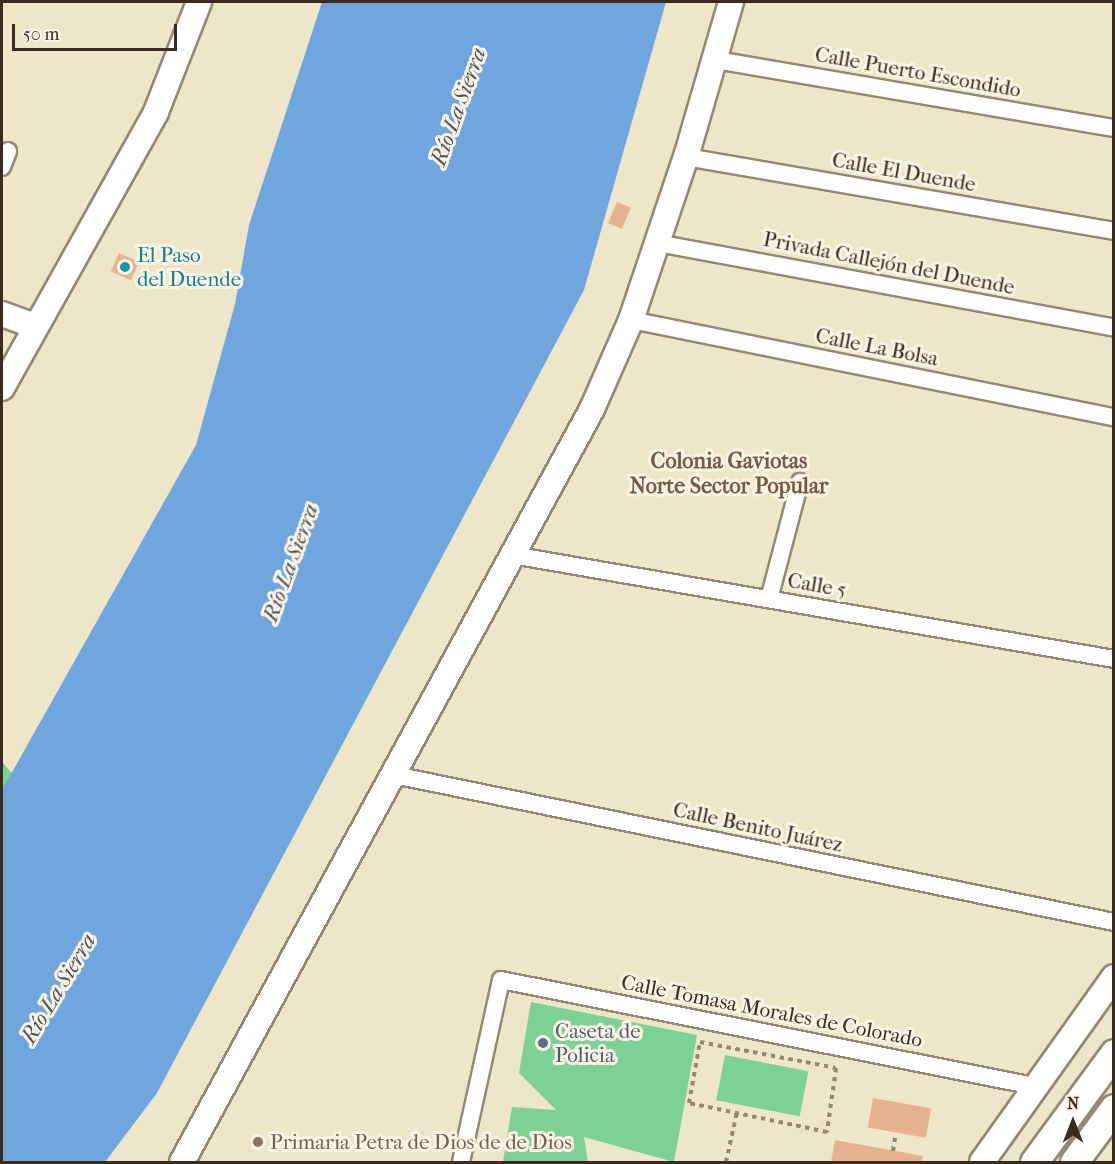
<!DOCTYPE html>
<meta charset="utf-8">
<style>
body{margin:0}
#map{position:relative;width:1115px;height:1164px;overflow:hidden;background:#eee6c8;font-family:"IM FELL French Canon",serif}
div>[style]{position:absolute}
.green>*{inset:0;background:#7cd195;transform-origin:0 0}
.water>*{inset:0;background:#70a6de}
.building>*{inset:0;background:#e6b390;transform-origin:0 0}
.path>*{height:4px;margin-top:-2px;transform-origin:0;background:repeating-linear-gradient(90deg,#948873 0 4.5px,transparent 0 9px)}
.roads{filter:drop-shadow(2px 0 #948873) drop-shadow(-2px 0 #948873) drop-shadow(0 2px #948873) drop-shadow(0 -2px #948873)}
.minor>*{height:16px;margin:-8px;padding:0 8px;transform-origin:8px;border-radius:8px;background:#fff}
.secondary>*{height:24px;margin:-12px;padding:0 12px;transform-origin:12px;border-radius:12px;background:#fff}
.primary>*{height:27px;margin:-13.5px;padding:0 13.5px;transform-origin:13.5px;border-radius:13.5px;background:#fff}
.dots>*{width:16px;height:16px;translate:-50% -50%;box-sizing:border-box;border:3px solid #fcf5e5;border-radius:50%}
span{translate:-50% -50%;white-space:nowrap;text-align:center;line-height:1.15;-webkit-text-stroke:6px #fcf5e5;paint-order:stroke}
.street-label{font-size:21px;color:#3b2a1e}
.culture-label{font-size:21px;color:#0d838f}
.left{translate:0 -50%;text-align:left}
.service-label{font-size:21px;color:#4e5e75}
.education-label{font-size:21px;color:#785e54}
.water-label{font-size:22px;color:#4e5561;font-style:italic}
.neighbourhood-label{font-size:22px;color:#775a46;font-weight:700}
.frame{position:absolute;inset:0;border:3px solid #3b2a1e;pointer-events:none}
.north{position:absolute;left:1043px;top:1092px;width:60px;height:60px;-webkit-text-stroke:4px #fcf5e5;paint-order:stroke;rotate:0deg;font-size:16px;font-weight:700;line-height:24px;text-align:center;color:#3b2a1e}
.north::after{content:'';display:block;margin:auto;width:21px;height:27px;background:#3b2a1e;clip-path:polygon(50% 0,100% 100%,50% 72%,0 100%)}
.scale{position:absolute;left:12px;top:24px;width:165px;height:27px;box-sizing:border-box;border:3px solid #3b2a1e;border-top:0;padding-left:8px;font-size:18px;line-height:21px;white-space:nowrap;color:#3b2a1e;-webkit-text-stroke:4px #fcf5e5;paint-order:stroke}
</style>
<div id="map">
<div class="green">
<i style="clip-path:polygon(2px 762px,13px 774px,2px 790px)"></i>
<i style="clip-path:polygon(531px 1002px,697px 1035px,674px 1162px,584px 1137px,588px 1162px,503px 1162px,512px 1107px,556px 1110px,519px 1073px)"></i>
<i style="left:725px;top:1055px;width:85px;height:46px;rotate:11deg"></i>
</div>
<div class="water">
<i style="clip-path:polygon(322px 2px,666px 2px,584px 290px,157px 1093px,105px 1162px,2px 1162px,2px 790px,196px 445px,235px 304px,249px 225px)"></i>
</div>
<div class="building">
<i style="left:617px;top:202px;width:15px;height:23px;rotate:23deg"></i>
<i style="left:119px;top:253px;width:22px;height:20px;rotate:24deg"></i>
<i style="left:873px;top:1098px;width:59px;height:30px;rotate:10deg"></i>
<i style="clip-path:polygon(835px 1140px,923px 1156px,922px 1162px,831px 1162px)"></i>
</div>
<div class="path">
<i style="left:700px;top:1042px;width:138px;rotate:10.8deg"></i>
<i style="left:836px;top:1068px;width:65px;rotate:98deg"></i>
<i style="left:827px;top:1132px;width:141px;rotate:-168.1deg"></i>
<i style="left:689px;top:1103px;width:62px;rotate:-79.8deg"></i>
<i style="left:893px;top:1151px;width:18px;rotate:-81deg"></i>
<i style="left:726px;top:1162px;width:51px;rotate:-77.6deg"></i>
</div>
<div class="roads">
<div class="minor">
<i style="left:716px;top:60px;width:404px;rotate:9.7deg"></i>
<i style="left:686px;top:157px;width:434px;rotate:9.8deg"></i>
<i style="left:2px;top:167px;width:17px;rotate:-69deg"></i>
<i style="left:657px;top:243px;width:465px;rotate:10.5deg"></i>
<i style="left:631px;top:320px;width:493px;rotate:11.4deg"></i>
<i style="left:512px;top:555px;width:611px;rotate:9.8deg"></i>
<i style="left:769px;top:599px;width:121px;rotate:-75.2deg"></i>
<i style="left:394px;top:775px;width:735px;rotate:11.54deg"></i>
<i style="left:461px;top:1162px;width:186px;rotate:-77.6deg"></i>
<i style="left:501px;top:980px;width:543px;rotate:11.25deg"></i>
</div>
<div class="secondary">
<i style="left:2px;top:314px;width:35px;rotate:20deg"></i>
<i style="left:2px;top:388px;width:316px;rotate:-60.8deg"></i>
<i style="left:156px;top:112px;width:118px;rotate:-68.6deg"></i>
<i style="left:182px;top:1162px;width:857px;rotate:-61.43deg"></i>
<i style="left:592px;top:409px;width:97px;rotate:-66.3deg"></i>
<i style="left:631px;top:320px;width:172px;rotate:-71.4deg"></i>
<i style="left:686px;top:157px;width:161px;rotate:-73.8deg"></i>
<i style="left:982px;top:1162px;width:227px;rotate:-54.5deg"></i>
</div>
<div class="primary">
<i style="left:1034px;top:1162px;width:135px;rotate:-53.7deg"></i>
<i style="left:1074px;top:1162px;width:67px;rotate:-53.5deg"></i>
</div>
</div>
<div class="dots">
<i style="left:125px;top:267px;background:#0f9aa8"></i>
<i style="left:543px;top:1043px;background:#5c6f8a"></i>
<i style="left:258px;top:1142px;background:#8d6e63"></i>
</div>
<div class="street-label">
<span style="left:918px;top:72px;rotate:10deg">Calle Puerto Escondido</span>
<span style="left:904px;top:172px;rotate:10deg">Calle El Duende</span>
<span style="left:889px;top:263px;rotate:11deg">Privada Callejón del Duende</span>
<span style="left:877px;top:347px;rotate:11deg">Calle La Bolsa</span>
<span style="left:817px;top:585px;rotate:10deg">Calle 5</span>
<span style="left:758px;top:827px;rotate:12deg">Calle Benito Juárez</span>
<span style="left:772px;top:1011px;rotate:11deg">Calle Tomasa Morales de Colorado</span>
</div>
<div class="culture-label">
<span class="left" style="left:137px;top:267px">El Paso<br>del Duende</span>
</div>
<div class="service-label">
<span class="left" style="left:555px;top:1043px">Caseta de<br>Policia</span>
</div>
<div class="education-label">
<span class="left" style="left:270px;top:1142px">Primaria Petra de Dios de de Dios</span>
</div>
<div class="water-label">
<span style="left:459px;top:107px;rotate:-70deg">Río La Sierra</span>
<span style="left:291px;top:563px;rotate:-70deg">Río La Sierra</span>
<span style="left:59px;top:989px;rotate:-59deg">Río La Sierra</span>
</div>
<div class="neighbourhood-label">
<span style="left:729px;top:474px">Colonia Gaviotas<br>Norte Sector Popular</span>
</div>
<div class="frame"></div>
<div class="north">N</div>
<div class="scale">50 m</div>
</div>
